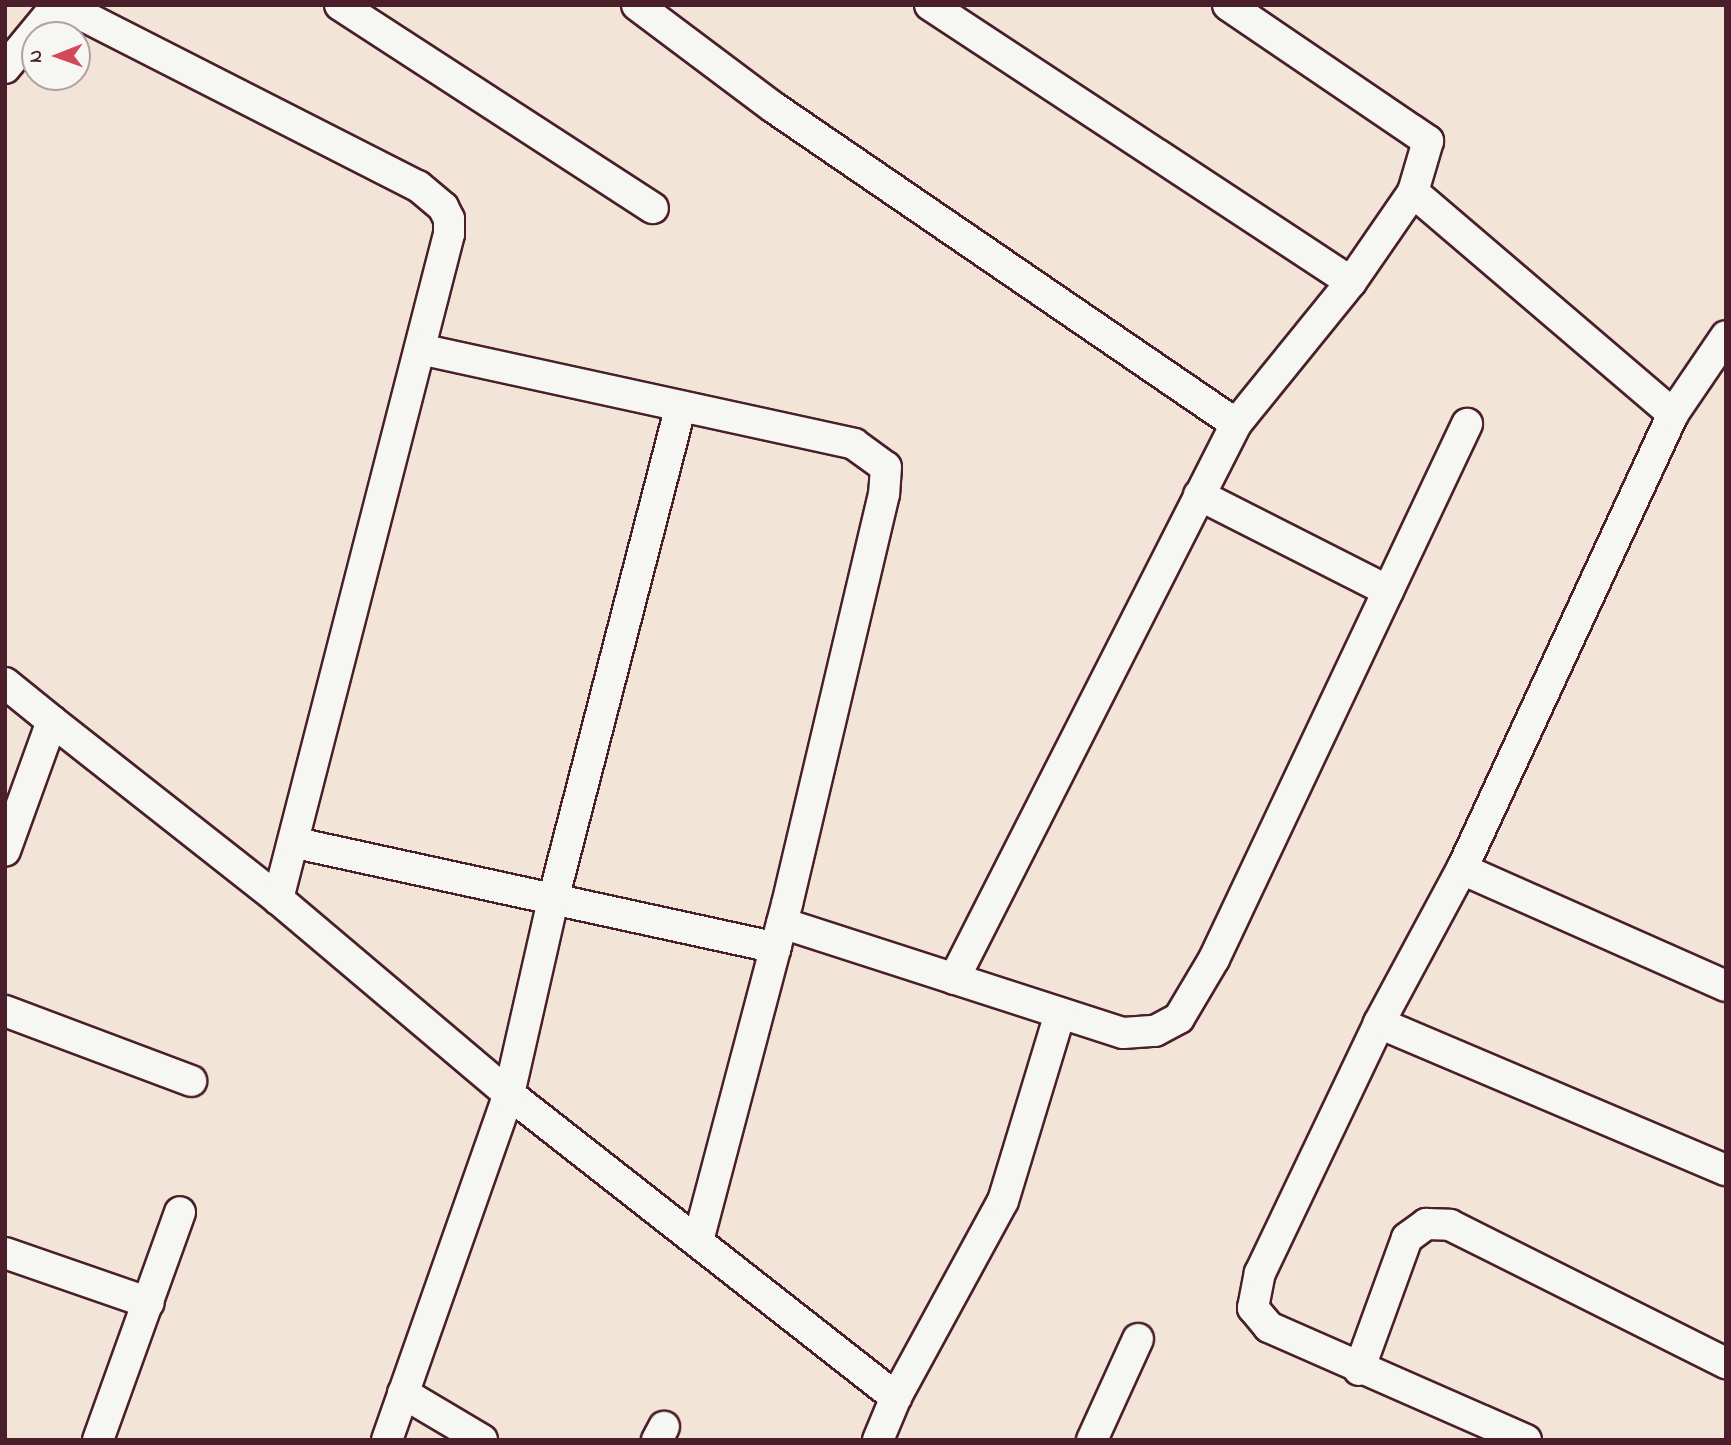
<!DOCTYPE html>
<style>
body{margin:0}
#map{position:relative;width:1731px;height:1445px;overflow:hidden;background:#f2e5d7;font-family:"Indie Flower",sans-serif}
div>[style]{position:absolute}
.roads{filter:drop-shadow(2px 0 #4a1f2b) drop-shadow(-2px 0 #4a1f2b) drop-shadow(0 2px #4a1f2b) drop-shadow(0 -2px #4a1f2b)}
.street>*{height:30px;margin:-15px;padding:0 15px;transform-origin:15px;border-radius:15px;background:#f6f6f2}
span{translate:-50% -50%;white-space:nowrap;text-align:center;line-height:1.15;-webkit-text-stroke:6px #f6f6f2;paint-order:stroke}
.frame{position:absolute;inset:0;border:7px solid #4a1f2b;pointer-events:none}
.north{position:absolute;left:21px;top:21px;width:70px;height:70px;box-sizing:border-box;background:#f6f6f2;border:2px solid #b1a0a2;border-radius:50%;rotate:269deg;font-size:19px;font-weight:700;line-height:28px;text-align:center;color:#4a1f2b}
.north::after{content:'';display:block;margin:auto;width:24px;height:32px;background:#d1495b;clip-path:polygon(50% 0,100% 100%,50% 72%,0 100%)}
</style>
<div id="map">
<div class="roads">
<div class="street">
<i style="left:62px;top:5px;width:399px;rotate:27deg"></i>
<i style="left:418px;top:186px;width:33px;rotate:40deg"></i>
<i style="left:443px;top:207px;width:13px;rotate:63deg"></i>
<i style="left:449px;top:219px;width:15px;rotate:90deg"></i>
<i style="left:449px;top:234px;width:687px;rotate:104.42deg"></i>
<i style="left:340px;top:5px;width:373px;rotate:33deg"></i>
<i style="left:637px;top:5px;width:170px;rotate:36.9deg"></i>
<i style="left:773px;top:107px;width:561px;rotate:34.4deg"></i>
<i style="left:1236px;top:424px;width:183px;rotate:-51deg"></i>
<i style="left:1351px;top:282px;width:109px;rotate:-55.4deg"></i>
<i style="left:930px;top:5px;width:504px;rotate:33.34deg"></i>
<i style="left:1228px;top:5px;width:242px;rotate:34.2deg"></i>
<i style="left:1428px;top:141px;width:53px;rotate:106.4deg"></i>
<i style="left:1413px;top:192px;width:342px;rotate:40.5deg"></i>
<i style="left:5px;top:68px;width:82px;rotate:-50.5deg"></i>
<i style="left:420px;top:349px;width:444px;rotate:12.3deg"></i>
<i style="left:854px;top:444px;width:39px;rotate:36deg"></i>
<i style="left:886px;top:467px;width:27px;rotate:94deg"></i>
<i style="left:884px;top:494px;width:421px;rotate:103.3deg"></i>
<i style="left:787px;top:904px;width:349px;rotate:104.8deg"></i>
<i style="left:1199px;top:495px;width:212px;rotate:26.9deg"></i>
<i style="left:5px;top:683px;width:60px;rotate:39deg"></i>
<i style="left:52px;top:721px;width:138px;rotate:109.9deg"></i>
<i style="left:52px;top:721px;width:288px;rotate:38.2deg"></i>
<i style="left:278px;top:899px;width:302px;rotate:40.2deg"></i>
<i style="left:509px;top:1094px;width:492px;rotate:38.1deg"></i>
<i style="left:296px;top:843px;width:491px;rotate:12.3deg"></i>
<i style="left:1462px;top:869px;width:289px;rotate:23.9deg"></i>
<i style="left:782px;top:923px;width:358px;rotate:17.9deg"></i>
<i style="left:1123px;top:1033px;width:32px;rotate:-4deg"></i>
<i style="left:1155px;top:1031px;width:27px;rotate:-28deg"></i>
<i style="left:1179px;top:1018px;width:69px;rotate:-59.3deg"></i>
<i style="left:1214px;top:959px;width:592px;rotate:-64.69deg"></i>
<i style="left:954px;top:979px;width:623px;rotate:-63.06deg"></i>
<i style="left:5px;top:1011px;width:199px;rotate:20.6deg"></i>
<i style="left:1379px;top:1023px;width:377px;rotate:23deg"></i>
<i style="left:5px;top:1253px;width:152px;rotate:19.1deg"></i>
<i style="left:1359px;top:1370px;width:140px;rotate:-70deg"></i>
<i style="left:1407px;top:1238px;width:24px;rotate:-36deg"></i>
<i style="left:1426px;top:1224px;width:24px;rotate:2deg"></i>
<i style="left:1450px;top:1225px;width:309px;rotate:26.6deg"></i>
<i style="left:403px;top:1393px;width:92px;rotate:30.7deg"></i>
<i style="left:98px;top:1440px;width:242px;rotate:-70.2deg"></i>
<i style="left:387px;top:1440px;width:367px;rotate:-70.6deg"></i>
<i style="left:509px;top:1094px;width:203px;rotate:-77.2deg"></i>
<i style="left:554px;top:896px;width:503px;rotate:-75.49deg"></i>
<i style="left:657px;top:1440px;width:15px;rotate:-62deg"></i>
<i style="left:878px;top:1440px;width:47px;rotate:-67.3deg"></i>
<i style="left:896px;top:1397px;width:223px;rotate:-61.4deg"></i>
<i style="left:1003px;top:1201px;width:196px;rotate:-73.1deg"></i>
<i style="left:1092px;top:1440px;width:111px;rotate:-65.5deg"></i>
<i style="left:1526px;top:1440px;width:281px;rotate:-156.3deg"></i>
<i style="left:1269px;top:1327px;width:25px;rotate:-130deg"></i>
<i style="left:1253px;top:1308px;width:36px;rotate:-79deg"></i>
<i style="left:1260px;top:1273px;width:277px;rotate:-64.5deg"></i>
<i style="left:1379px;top:1023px;width:175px;rotate:-61.7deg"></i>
<i style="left:1462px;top:869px;width:502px;rotate:-65.12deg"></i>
<i style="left:1673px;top:414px;width:94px;rotate:-55.8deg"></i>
</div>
</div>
<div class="frame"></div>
<div class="north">N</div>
</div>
